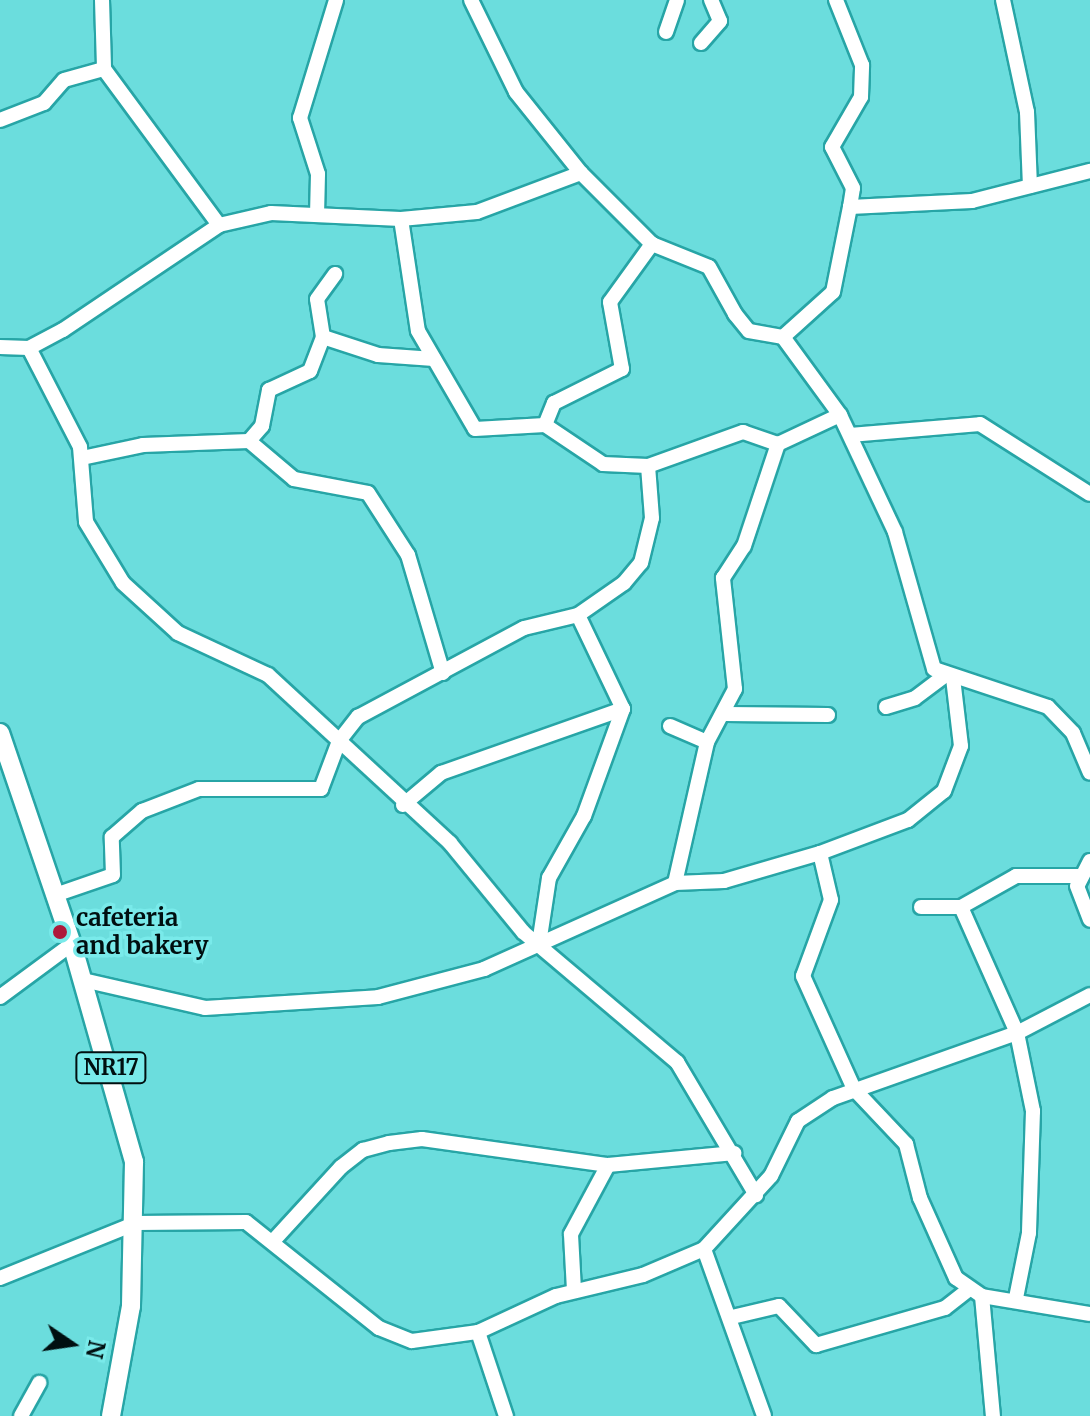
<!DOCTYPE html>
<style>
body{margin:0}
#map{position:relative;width:1090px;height:1416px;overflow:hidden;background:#6bdddd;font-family:Merriweather,serif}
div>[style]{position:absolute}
.roads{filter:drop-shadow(2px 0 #27a5a6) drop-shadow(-2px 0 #27a5a6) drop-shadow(0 2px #27a5a6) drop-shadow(0 -2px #27a5a6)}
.minor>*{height:14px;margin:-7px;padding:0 7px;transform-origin:7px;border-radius:7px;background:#fff}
.major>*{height:18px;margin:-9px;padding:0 9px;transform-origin:9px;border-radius:9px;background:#fff}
.dots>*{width:22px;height:22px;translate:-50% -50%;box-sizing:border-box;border:4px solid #79eaea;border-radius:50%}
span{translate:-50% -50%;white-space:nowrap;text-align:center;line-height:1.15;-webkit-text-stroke:7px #79eaea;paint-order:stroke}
.shield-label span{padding:2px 6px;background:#79eaea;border:2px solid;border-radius:6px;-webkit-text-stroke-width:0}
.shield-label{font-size:22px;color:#000f10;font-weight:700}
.poi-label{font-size:24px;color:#000f10;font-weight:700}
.left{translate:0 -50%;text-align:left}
.north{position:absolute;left:32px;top:1304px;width:80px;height:80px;-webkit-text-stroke:6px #79eaea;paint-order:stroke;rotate:103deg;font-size:22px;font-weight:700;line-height:32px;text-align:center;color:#000f10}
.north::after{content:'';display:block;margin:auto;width:28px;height:36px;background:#000f10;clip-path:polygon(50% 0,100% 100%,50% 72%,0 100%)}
</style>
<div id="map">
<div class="roads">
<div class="minor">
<i style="left:102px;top:0;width:69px;rotate:88.3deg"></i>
<i style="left:104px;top:69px;width:194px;rotate:53.6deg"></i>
<i style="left:471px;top:0;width:102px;rotate:63.9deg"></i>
<i style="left:516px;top:92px;width:104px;rotate:51.3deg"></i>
<i style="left:581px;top:173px;width:100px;rotate:45deg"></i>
<i style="left:652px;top:244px;width:61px;rotate:22deg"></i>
<i style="left:709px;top:267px;width:54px;rotate:61deg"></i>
<i style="left:735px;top:314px;width:22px;rotate:51deg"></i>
<i style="left:749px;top:331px;width:35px;rotate:10deg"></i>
<i style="left:783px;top:337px;width:97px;rotate:53.8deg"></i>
<i style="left:840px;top:415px;width:129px;rotate:64.8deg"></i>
<i style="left:895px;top:532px;width:142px;rotate:74.1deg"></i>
<i style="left:934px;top:669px;width:120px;rotate:18.4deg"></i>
<i style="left:1048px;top:707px;width:36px;rotate:46deg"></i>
<i style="left:1073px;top:733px;width:43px;rotate:67deg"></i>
<i style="left:1003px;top:0;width:115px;rotate:77.9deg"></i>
<i style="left:1027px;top:112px;width:74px;rotate:87.7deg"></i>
<i style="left:666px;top:32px;width:34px;rotate:-71deg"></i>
<i style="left:701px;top:43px;width:29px;rotate:-49deg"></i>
<i style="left:720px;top:21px;width:23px;rotate:-113deg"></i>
<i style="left:0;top:120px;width:47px;rotate:-21.1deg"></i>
<i style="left:44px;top:103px;width:30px;rotate:-49deg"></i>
<i style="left:64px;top:80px;width:41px;rotate:-15.4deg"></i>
<i style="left:850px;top:207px;width:122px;rotate:-2.8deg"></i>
<i style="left:972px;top:201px;width:122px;rotate:-14.3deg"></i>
<i style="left:317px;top:215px;width:41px;rotate:-88.6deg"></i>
<i style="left:318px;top:174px;width:59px;rotate:-107.8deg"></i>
<i style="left:300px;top:118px;width:123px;rotate:-73deg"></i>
<i style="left:401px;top:219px;width:113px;rotate:81.4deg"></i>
<i style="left:418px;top:331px;width:113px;rotate:59.8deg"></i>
<i style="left:475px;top:429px;width:70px;rotate:-3.3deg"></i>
<i style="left:545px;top:425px;width:70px;rotate:33.9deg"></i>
<i style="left:603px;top:464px;width:45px;rotate:2.5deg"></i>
<i style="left:648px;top:466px;width:101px;rotate:-19.7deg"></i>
<i style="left:743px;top:432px;width:37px;rotate:19deg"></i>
<i style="left:778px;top:444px;width:68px;rotate:-25.1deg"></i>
<i style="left:323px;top:337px;width:58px;rotate:18.1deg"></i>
<i style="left:378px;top:355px;width:56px;rotate:4.1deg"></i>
<i style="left:783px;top:337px;width:67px;rotate:-42deg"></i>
<i style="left:833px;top:292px;width:87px;rotate:-78.7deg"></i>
<i style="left:850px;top:207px;width:19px;rotate:-81deg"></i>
<i style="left:853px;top:188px;width:46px;rotate:-117.1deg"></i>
<i style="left:832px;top:147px;width:58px;rotate:-59.9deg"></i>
<i style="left:861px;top:97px;width:32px;rotate:-88deg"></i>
<i style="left:862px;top:65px;width:70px;rotate:-111.8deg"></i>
<i style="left:0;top:347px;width:29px;rotate:2deg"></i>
<i style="left:29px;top:348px;width:38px;rotate:-28deg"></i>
<i style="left:63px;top:330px;width:188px;rotate:-33.9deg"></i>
<i style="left:219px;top:225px;width:53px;rotate:-13deg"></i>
<i style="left:271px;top:213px;width:130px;rotate:2.6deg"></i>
<i style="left:401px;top:219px;width:76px;rotate:-5.3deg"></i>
<i style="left:477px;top:212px;width:111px;rotate:-20.6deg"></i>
<i style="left:29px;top:348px;width:111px;rotate:62.7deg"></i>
<i style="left:80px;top:447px;width:75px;rotate:85.4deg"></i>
<i style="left:86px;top:522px;width:71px;rotate:58.8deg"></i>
<i style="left:123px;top:583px;width:74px;rotate:42.3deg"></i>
<i style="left:178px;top:633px;width:99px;rotate:25deg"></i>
<i style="left:268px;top:675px;width:248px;rotate:42.7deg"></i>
<i style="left:450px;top:843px;width:115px;rotate:50.6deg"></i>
<i style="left:523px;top:932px;width:202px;rotate:40.2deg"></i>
<i style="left:677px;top:1062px;width:155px;rotate:59.3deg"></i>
<i style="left:545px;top:425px;width:24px;rotate:-68deg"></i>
<i style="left:554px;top:403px;width:76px;rotate:-26.6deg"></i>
<i style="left:622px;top:369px;width:68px;rotate:-100.2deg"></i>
<i style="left:610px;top:302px;width:72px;rotate:-54.1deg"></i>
<i style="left:850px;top:435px;width:130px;rotate:-4.8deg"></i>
<i style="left:980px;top:424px;width:130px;rotate:32.5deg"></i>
<i style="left:249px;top:441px;width:20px;rotate:-49deg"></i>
<i style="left:262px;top:426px;width:37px;rotate:-79deg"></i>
<i style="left:269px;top:390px;width:45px;rotate:-24.9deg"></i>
<i style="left:310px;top:371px;width:36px;rotate:-69deg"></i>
<i style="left:323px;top:337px;width:38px;rotate:-99deg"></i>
<i style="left:317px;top:299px;width:31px;rotate:-54deg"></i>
<i style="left:82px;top:458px;width:62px;rotate:-12deg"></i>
<i style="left:143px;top:445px;width:106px;rotate:-2.2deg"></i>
<i style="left:249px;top:441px;width:59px;rotate:40.2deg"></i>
<i style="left:294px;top:479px;width:75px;rotate:10.7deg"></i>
<i style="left:368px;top:493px;width:74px;rotate:57.2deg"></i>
<i style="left:408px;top:555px;width:123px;rotate:73.5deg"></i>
<i style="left:886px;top:707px;width:30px;rotate:-17deg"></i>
<i style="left:915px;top:698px;width:36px;rotate:-37deg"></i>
<i style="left:726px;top:714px;width:102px;rotate:0.6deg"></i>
<i style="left:670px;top:726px;width:40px;rotate:23.4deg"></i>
<i style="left:403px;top:805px;width:50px;rotate:-40.1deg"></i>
<i style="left:441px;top:773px;width:193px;rotate:-19.4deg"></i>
<i style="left:820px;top:853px;width:48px;rotate:76.8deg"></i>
<i style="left:831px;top:900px;width:81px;rotate:110.2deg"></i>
<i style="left:803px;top:976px;width:124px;rotate:65.7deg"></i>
<i style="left:854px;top:1089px;width:76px;rotate:46.6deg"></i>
<i style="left:906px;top:1144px;width:56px;rotate:75.5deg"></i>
<i style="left:920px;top:1198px;width:88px;rotate:65.8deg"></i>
<i style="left:956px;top:1278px;width:32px;rotate:35deg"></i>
<i style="left:982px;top:1296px;width:109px;rotate:9.5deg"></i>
<i style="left:1090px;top:861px;width:28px;rotate:117deg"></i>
<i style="left:1077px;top:886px;width:36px;rotate:69deg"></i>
<i style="left:675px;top:883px;width:145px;rotate:-77.2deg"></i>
<i style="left:707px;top:742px;width:60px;rotate:-62.2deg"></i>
<i style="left:735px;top:689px;width:112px;rotate:-96.2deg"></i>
<i style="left:723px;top:578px;width:38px;rotate:-57deg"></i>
<i style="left:744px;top:546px;width:108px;rotate:-71.6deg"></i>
<i style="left:55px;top:895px;width:61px;rotate:-19deg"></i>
<i style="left:113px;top:875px;width:38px;rotate:-92deg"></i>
<i style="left:112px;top:837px;width:40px;rotate:-41deg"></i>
<i style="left:142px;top:811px;width:61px;rotate:-21.1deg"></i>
<i style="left:199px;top:789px;width:122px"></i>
<i style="left:321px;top:789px;width:51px;rotate:-69.4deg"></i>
<i style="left:339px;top:741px;width:31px;rotate:-52deg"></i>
<i style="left:358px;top:717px;width:188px;rotate:-28.2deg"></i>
<i style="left:524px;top:628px;width:56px;rotate:-13.5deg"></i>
<i style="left:578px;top:615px;width:56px;rotate:-34.8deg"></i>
<i style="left:624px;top:583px;width:26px;rotate:-50deg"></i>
<i style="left:641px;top:563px;width:46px;rotate:-76.3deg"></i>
<i style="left:652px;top:518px;width:52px;rotate:-94.4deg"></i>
<i style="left:921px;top:907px;width:40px"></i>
<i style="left:961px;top:907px;width:63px;rotate:-29.4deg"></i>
<i style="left:1016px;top:876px;width:62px"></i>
<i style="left:961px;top:907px;width:138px;rotate:66deg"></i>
<i style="left:1017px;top:1033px;width:80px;rotate:78.4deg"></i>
<i style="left:1033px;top:1111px;width:122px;rotate:91.9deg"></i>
<i style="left:1029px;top:1233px;width:66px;rotate:101.3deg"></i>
<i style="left:539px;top:944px;width:67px;rotate:-81.4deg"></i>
<i style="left:549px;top:878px;width:71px;rotate:-60.6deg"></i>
<i style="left:584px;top:816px;width:114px;rotate:-70deg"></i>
<i style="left:623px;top:709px;width:104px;rotate:-115.6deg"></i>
<i style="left:83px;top:980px;width:125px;rotate:12.9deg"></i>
<i style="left:205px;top:1008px;width:173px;rotate:-3.6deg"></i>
<i style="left:378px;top:997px;width:110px;rotate:-14.8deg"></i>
<i style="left:484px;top:969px;width:209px;rotate:-24.2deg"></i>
<i style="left:675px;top:883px;width:49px;rotate:-2.3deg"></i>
<i style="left:724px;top:881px;width:100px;rotate:-16.3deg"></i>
<i style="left:820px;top:853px;width:94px;rotate:-20.6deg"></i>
<i style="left:908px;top:820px;width:46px;rotate:-38.9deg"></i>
<i style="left:944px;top:791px;width:48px;rotate:-69.3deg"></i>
<i style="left:961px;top:746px;width:68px;rotate:-96.7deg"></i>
<i style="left:0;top:997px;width:89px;rotate:-36.4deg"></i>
<i style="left:275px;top:1239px;width:98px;rotate:-47.5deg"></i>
<i style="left:341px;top:1167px;width:28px;rotate:-38deg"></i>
<i style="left:363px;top:1150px;width:27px;rotate:-15deg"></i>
<i style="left:389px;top:1143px;width:33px;rotate:-7deg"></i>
<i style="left:422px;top:1139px;width:188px;rotate:8deg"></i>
<i style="left:608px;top:1165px;width:127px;rotate:-5.4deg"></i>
<i style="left:704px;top:1249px;width:177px;rotate:70.2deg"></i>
<i style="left:0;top:1278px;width:147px;rotate:-22deg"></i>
<i style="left:136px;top:1223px;width:110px;rotate:-0.5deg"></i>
<i style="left:246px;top:1222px;width:170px;rotate:38.6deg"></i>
<i style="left:379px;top:1328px;width:35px;rotate:22deg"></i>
<i style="left:412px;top:1341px;width:67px;rotate:-7.8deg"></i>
<i style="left:478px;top:1332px;width:86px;rotate:-24.8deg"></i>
<i style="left:556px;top:1296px;width:89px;rotate:-13.6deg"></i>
<i style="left:643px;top:1275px;width:66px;rotate:-23.1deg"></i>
<i style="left:704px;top:1249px;width:99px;rotate:-47.5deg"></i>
<i style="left:771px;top:1176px;width:61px;rotate:-63.9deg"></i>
<i style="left:798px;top:1121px;width:42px;rotate:-33.3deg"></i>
<i style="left:833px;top:1098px;width:195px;rotate:-19.5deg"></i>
<i style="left:1017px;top:1033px;width:82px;rotate:-27.5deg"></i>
<i style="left:574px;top:1290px;width:56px;rotate:-93.1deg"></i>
<i style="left:571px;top:1234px;width:78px;rotate:-61.8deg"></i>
<i style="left:982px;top:1296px;width:121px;rotate:84.8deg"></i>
<i style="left:732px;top:1317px;width:48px;rotate:-13.2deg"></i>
<i style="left:779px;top:1306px;width:54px;rotate:46.5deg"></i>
<i style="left:816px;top:1345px;width:134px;rotate:-16deg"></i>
<i style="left:945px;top:1308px;width:28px;rotate:-38deg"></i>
<i style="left:478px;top:1332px;width:89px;rotate:71.6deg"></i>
<i style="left:21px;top:1416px;width:38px;rotate:-61deg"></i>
</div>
<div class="major">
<i style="left:0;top:733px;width:223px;rotate:71.2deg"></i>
<i style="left:72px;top:944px;width:227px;rotate:74.1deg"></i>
<i style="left:134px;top:1162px;width:144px;rotate:91.2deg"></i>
<i style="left:131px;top:1306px;width:112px;rotate:100.3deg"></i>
</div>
</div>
<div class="dots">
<i style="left:60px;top:932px;background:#ae1a3c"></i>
</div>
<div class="shield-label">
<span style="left:111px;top:1068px">NR17</span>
</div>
<div class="poi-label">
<span class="left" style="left:76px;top:932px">cafeteria<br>and bakery</span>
</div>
<div class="north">N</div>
</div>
